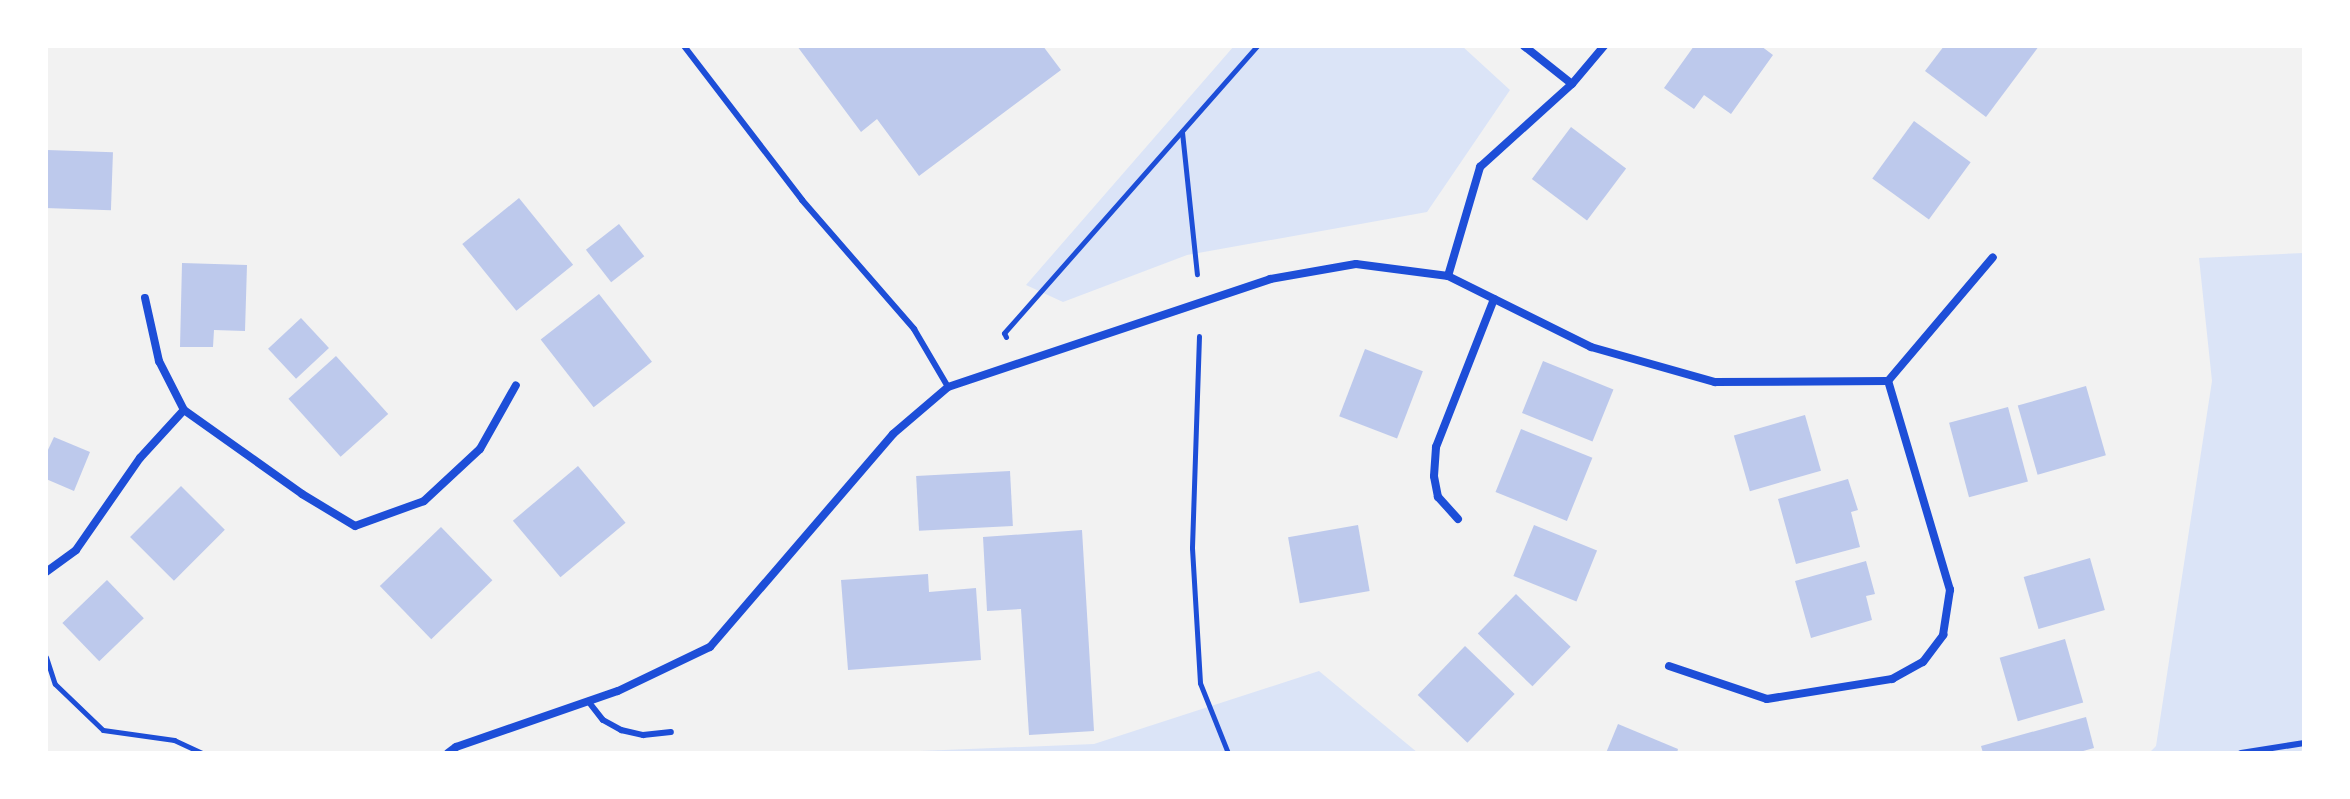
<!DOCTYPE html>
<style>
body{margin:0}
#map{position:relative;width:2350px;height:799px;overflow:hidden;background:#f2f2f2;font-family:"Titillium Web",sans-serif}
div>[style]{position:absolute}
.green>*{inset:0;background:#dbe4f7}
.building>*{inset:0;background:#bdc9ec;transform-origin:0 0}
.path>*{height:5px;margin:-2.5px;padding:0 2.5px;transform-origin:2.5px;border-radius:2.5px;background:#1d4ed8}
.service>*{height:6px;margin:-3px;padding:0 3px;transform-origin:3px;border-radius:3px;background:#1d4ed8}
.minor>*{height:8px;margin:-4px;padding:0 4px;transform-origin:4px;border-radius:4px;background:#1d4ed8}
span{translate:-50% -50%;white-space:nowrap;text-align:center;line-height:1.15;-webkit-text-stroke:6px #fff;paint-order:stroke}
.frame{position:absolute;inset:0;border:48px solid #fff;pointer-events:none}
</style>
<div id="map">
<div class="green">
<i style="clip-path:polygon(1234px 46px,1462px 46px,1510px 90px,1427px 212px,1187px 255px,1063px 302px,1026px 285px)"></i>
<i style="clip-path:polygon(2304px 253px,2304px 741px,2301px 753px,2149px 753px,2156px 746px,2212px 381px,2199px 258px)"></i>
<i style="clip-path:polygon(1319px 671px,1418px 753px,871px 753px,1094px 744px)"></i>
</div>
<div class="building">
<i style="clip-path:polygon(797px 46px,1043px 46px,1061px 70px,919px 176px,877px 119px,861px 132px)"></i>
<i style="clip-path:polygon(1694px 46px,1761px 46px,1773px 55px,1731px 114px,1704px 95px,1694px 109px,1664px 88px)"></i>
<i style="clip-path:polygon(1944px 46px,2039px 46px,1986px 117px,1925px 71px)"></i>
<i style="left:1914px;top:121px;width:70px;height:71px;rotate:36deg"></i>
<i style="left:1571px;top:127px;width:69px;height:65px;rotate:37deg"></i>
<i style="left:47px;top:150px;width:66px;height:58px;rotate:2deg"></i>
<i style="left:519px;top:198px;width:86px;height:73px;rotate:51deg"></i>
<i style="left:619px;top:224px;width:41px;height:42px;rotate:52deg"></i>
<i style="clip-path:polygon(182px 263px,247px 265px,245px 331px,214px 330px,213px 347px,180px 347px)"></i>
<i style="left:599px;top:294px;width:86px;height:74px;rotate:52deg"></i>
<i style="left:301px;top:318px;width:41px;height:45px;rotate:47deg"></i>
<i style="left:1365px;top:349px;width:62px;height:72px;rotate:21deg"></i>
<i style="left:336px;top:356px;width:78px;height:64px;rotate:48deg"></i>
<i style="left:1543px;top:361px;width:76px;height:56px;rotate:22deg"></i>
<i style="left:2086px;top:386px;width:72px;height:71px;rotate:74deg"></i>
<i style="left:2008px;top:407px;width:77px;height:61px;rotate:75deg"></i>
<i style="left:1805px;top:415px;width:58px;height:74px;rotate:74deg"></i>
<i style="left:1521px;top:429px;width:77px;height:68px;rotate:22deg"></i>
<i style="clip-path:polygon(54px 437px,90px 452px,74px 491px,46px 479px,46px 454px)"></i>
<i style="left:578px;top:466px;width:74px;height:85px;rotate:50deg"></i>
<i style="left:1010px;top:471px;width:55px;height:94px;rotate:87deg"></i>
<i style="clip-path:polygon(1848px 479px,1858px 510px,1851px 512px,1860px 547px,1796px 564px,1778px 499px)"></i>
<i style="left:181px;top:486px;width:62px;height:72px;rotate:45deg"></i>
<i style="left:1358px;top:525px;width:67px;height:71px;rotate:80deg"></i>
<i style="left:1534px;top:525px;width:68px;height:55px;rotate:22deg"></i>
<i style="left:441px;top:527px;width:74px;height:85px;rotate:46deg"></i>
<i style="clip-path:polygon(1082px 530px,1094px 731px,1029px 735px,1021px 609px,987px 611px,983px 537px)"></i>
<i style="left:2090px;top:558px;width:54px;height:69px;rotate:74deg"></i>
<i style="clip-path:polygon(1866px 561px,1875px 594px,1866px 596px,1872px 620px,1811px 638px,1795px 581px)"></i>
<i style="clip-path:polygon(928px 574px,929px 592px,976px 588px,981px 660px,848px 670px,841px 580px)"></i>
<i style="left:107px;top:580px;width:53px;height:62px;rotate:46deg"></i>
<i style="left:1516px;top:594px;width:76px;height:55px;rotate:44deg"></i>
<i style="left:2065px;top:639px;width:66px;height:68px;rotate:74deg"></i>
<i style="left:1465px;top:646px;width:69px;height:68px;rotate:44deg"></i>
<i style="clip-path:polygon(2086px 717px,2094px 748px,2076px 753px,1983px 753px,1981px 746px)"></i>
<i style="clip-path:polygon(1618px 724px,1678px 749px,1677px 753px,1606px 753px)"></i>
</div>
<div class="path">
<i style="left:1182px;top:132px;width:143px;rotate:84deg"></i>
<i style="left:1199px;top:336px;width:212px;rotate:91.9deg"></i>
<i style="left:1192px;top:548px;width:135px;rotate:86.6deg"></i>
<i style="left:1200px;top:683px;width:75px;rotate:68.2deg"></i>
<i style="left:1006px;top:337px;width:4px;rotate:-117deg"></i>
<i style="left:1004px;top:333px;width:383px;rotate:-48.6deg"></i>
<i style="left:46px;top:657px;width:28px;rotate:72deg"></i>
<i style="left:55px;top:684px;width:66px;rotate:43.8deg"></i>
<i style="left:103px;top:730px;width:72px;rotate:8deg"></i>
<i style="left:174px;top:740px;width:31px;rotate:25deg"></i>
</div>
<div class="service">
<i style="left:684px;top:46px;width:194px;rotate:52.5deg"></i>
<i style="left:802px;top:200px;width:171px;rotate:49deg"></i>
<i style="left:914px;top:329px;width:67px;rotate:59.6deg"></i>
<i style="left:588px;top:701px;width:24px;rotate:52deg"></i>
<i style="left:603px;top:720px;width:21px;rotate:29deg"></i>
<i style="left:621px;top:730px;width:23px;rotate:13deg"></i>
<i style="left:643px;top:735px;width:28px;rotate:-6deg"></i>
<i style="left:2241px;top:753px;width:64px;rotate:-9deg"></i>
</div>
<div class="minor">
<i style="left:1524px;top:46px;width:61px;rotate:38.4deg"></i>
<i style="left:1448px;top:276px;width:114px;rotate:-73.6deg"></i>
<i style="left:1480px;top:167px;width:124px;rotate:-42.1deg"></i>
<i style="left:1572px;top:84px;width:50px;rotate:-49.9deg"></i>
<i style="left:145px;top:298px;width:65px;rotate:77.5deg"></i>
<i style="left:159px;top:361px;width:55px;rotate:63deg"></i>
<i style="left:1458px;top:519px;width:30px;rotate:-132deg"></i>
<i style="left:1438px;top:497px;width:21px;rotate:-101deg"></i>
<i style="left:1434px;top:476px;width:29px;rotate:-86deg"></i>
<i style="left:1436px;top:447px;width:159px;rotate:-68.6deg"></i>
<i style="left:46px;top:572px;width:37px;rotate:-36deg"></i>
<i style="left:76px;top:550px;width:112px;rotate:-55.2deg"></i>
<i style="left:140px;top:458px;width:65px;rotate:-47.5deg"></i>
<i style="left:184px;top:410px;width:145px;rotate:35.4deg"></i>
<i style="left:302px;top:494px;width:62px;rotate:31.1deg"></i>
<i style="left:355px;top:526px;width:73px;rotate:-19.9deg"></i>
<i style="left:424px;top:501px;width:76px;rotate:-42.9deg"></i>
<i style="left:480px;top:449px;width:73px;rotate:-60.6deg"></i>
<i style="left:1669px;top:666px;width:103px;rotate:18.6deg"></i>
<i style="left:1767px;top:699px;width:127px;rotate:-9.1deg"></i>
<i style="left:1892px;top:679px;width:35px;rotate:-29deg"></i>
<i style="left:1923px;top:662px;width:34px;rotate:-53deg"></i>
<i style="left:1943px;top:635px;width:46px;rotate:-81.2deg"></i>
<i style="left:1950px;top:590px;width:218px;rotate:-106.5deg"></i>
<i style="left:448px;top:753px;width:10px;rotate:-37deg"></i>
<i style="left:456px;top:747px;width:171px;rotate:-19.1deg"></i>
<i style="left:618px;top:691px;width:102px;rotate:-25.6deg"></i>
<i style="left:710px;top:647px;width:281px;rotate:-49.3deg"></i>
<i style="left:893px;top:434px;width:72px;rotate:-40.5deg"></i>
<i style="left:948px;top:387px;width:340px;rotate:-18.5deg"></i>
<i style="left:1270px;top:279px;width:87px;rotate:-9.9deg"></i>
<i style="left:1356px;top:264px;width:93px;rotate:7.4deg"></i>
<i style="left:1448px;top:276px;width:160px;rotate:26.4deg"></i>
<i style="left:1591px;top:347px;width:129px;rotate:15.8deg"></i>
<i style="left:1715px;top:382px;width:173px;rotate:-0.3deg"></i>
<i style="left:1888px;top:381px;width:162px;rotate:-49.7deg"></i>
</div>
<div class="frame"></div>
</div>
